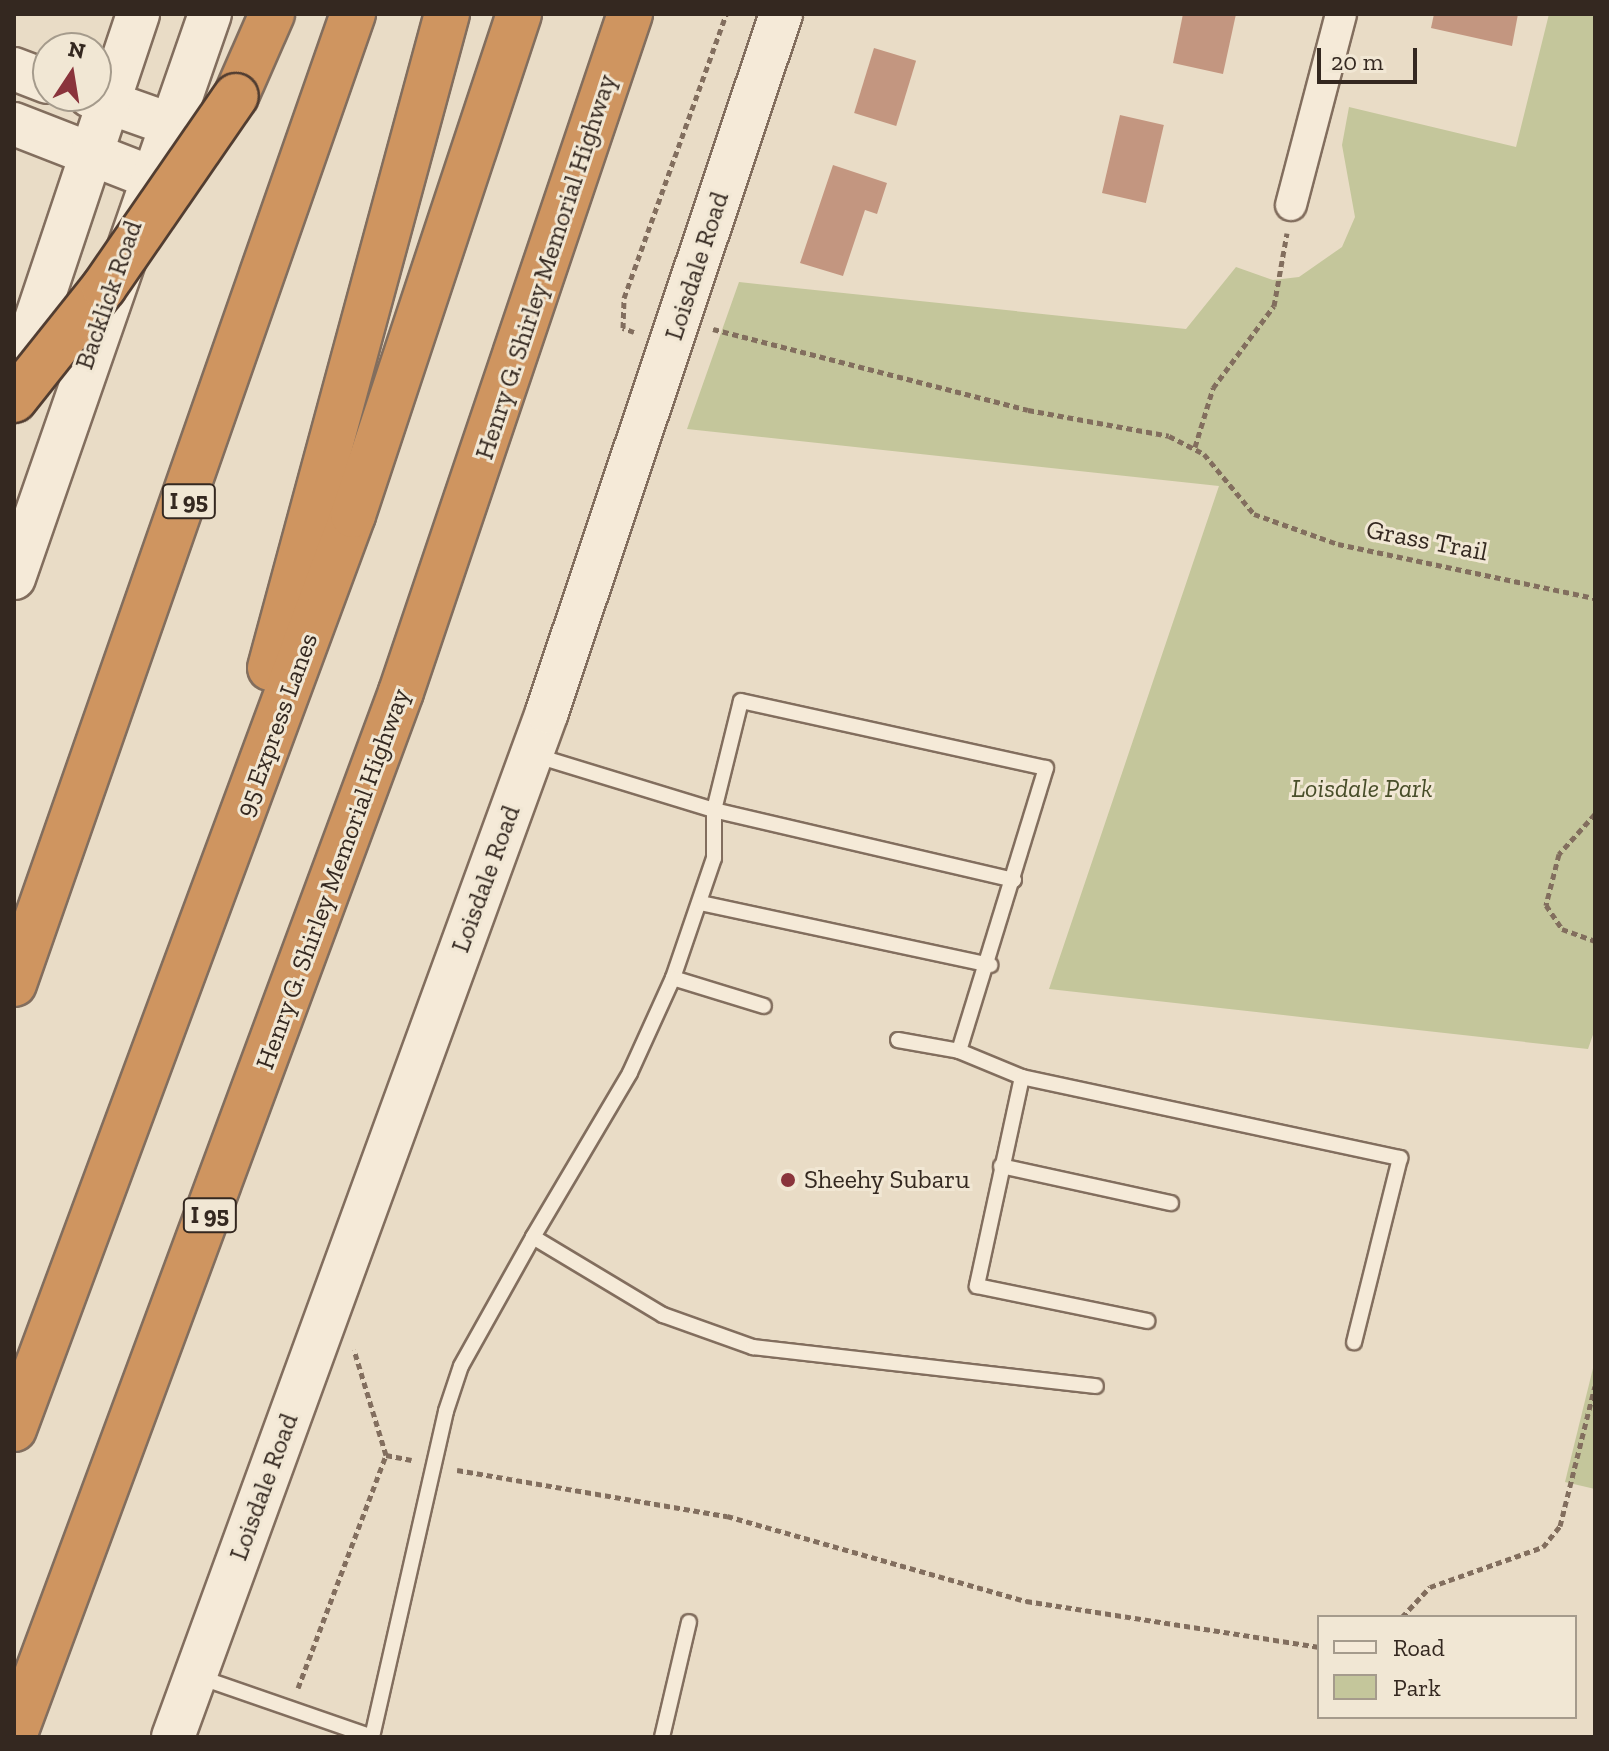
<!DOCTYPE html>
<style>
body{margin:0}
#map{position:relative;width:1609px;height:1751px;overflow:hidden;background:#e9dcc6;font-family:"Zilla Slab",serif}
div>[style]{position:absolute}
.green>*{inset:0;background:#c4c69b}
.building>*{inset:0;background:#c39680;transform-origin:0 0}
.path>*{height:5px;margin-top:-2.5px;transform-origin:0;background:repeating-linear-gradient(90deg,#826e5e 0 6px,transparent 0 10px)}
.roads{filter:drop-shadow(2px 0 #826e5e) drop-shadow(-2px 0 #826e5e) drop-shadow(0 2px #826e5e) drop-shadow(0 -2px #826e5e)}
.lane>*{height:14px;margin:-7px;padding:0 7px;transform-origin:7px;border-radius:7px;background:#f5ead8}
.street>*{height:30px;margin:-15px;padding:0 15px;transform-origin:15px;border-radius:15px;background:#f5ead8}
.secondary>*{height:42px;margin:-21px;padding:0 21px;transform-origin:21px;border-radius:21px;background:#f5ead8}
.highway>*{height:44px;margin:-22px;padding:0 22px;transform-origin:22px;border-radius:22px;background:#cf9560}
.bridges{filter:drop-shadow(2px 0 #513d31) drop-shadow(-2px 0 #513d31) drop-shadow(0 2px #513d31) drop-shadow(0 -2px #513d31)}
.highway-bridge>*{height:44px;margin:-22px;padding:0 22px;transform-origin:22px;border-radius:22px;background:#cf9560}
.dots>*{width:22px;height:22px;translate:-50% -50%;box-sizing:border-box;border:4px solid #f1e7d4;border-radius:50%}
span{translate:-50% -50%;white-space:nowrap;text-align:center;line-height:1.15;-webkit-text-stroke:6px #f1e7d4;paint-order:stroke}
.shield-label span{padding:2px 6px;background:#f1e7d4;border:2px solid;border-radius:6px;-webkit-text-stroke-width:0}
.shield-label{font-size:24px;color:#342820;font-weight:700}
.street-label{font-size:26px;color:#342820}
.park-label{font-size:26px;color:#484e29;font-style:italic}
.poi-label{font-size:26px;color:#342820}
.left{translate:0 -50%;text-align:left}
.frame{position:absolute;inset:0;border:16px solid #342820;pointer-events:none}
.legend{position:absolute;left:1317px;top:1615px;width:260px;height:104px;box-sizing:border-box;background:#f1e7d4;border:2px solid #a59b8c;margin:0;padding:10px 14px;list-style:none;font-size:24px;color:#342820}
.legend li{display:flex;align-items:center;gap:16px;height:40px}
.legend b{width:40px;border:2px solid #a59b8c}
.north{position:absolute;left:32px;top:32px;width:80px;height:80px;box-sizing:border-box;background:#f1e7d4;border:2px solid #a59b8c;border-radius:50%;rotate:12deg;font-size:22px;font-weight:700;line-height:32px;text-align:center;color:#342820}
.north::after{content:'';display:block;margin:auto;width:28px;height:36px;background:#8a343c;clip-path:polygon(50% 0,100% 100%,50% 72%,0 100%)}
.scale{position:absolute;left:1317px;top:48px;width:100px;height:36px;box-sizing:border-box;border:4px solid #342820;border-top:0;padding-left:10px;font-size:24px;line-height:28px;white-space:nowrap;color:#342820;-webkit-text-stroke:6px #f1e7d4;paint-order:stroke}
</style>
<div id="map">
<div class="green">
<i style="clip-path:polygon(1549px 14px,1595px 14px,1595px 1029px,1588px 1049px,1049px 989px,1219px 486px,687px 429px,739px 282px,1186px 329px,1236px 267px,1273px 280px,1299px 277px,1342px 247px,1355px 217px,1342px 145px,1349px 107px,1516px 147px)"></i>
<i style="clip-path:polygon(1595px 1360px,1595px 1489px,1565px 1482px)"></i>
</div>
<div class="building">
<i style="clip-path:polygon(1183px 14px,1236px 14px,1223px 74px,1173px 63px)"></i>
<i style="clip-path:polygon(1434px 14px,1518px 14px,1512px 46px,1431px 28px)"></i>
<i style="left:874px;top:48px;width:44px;height:68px;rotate:17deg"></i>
<i style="left:1120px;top:115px;width:45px;height:80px;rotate:13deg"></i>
<i style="clip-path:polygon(833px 165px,887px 183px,877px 214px,865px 210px,843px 276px,800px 263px)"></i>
</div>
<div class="path">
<i style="left:713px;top:329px;width:325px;rotate:14.4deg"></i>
<i style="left:1028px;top:410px;width:143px;rotate:10.4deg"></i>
<i style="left:1169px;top:436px;width:39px;rotate:27deg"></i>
<i style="left:1204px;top:454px;width:78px;rotate:50.2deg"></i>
<i style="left:1254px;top:514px;width:89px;rotate:19.7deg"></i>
<i style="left:1338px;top:544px;width:263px;rotate:11.9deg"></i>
<i style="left:634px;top:332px;width:12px;rotate:-160deg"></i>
<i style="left:623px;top:328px;width:30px;rotate:-88deg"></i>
<i style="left:624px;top:298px;width:302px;rotate:-70.2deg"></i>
<i style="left:1195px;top:447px;width:62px;rotate:-73deg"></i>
<i style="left:1213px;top:388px;width:102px;rotate:-53.4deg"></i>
<i style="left:1274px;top:306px;width:74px;rotate:-79.9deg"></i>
<i style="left:1595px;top:814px;width:54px;rotate:132deg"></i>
<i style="left:1559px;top:854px;width:53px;rotate:104.3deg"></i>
<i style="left:1546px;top:905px;width:29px;rotate:56deg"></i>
<i style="left:1562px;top:929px;width:35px;rotate:20deg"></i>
<i style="left:386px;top:1455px;width:26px;rotate:11deg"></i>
<i style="left:457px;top:1470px;width:274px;rotate:9.7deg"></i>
<i style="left:727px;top:1516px;width:311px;rotate:15.9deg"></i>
<i style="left:1026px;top:1601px;width:297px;rotate:8.9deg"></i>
<i style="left:1402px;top:1617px;width:41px;rotate:-47deg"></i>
<i style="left:1430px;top:1587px;width:120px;rotate:-19.5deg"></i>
<i style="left:1543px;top:1547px;width:27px;rotate:-51deg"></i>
<i style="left:1560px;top:1526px;width:144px;rotate:-76deg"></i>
<i style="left:298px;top:1688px;width:249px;rotate:-69.3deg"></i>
<i style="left:386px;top:1455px;width:110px;rotate:-106.9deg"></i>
</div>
<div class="roads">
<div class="lane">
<i style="left:534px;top:755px;width:188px;rotate:17deg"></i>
<i style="left:714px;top:810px;width:112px;rotate:-76.1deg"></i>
<i style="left:741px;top:701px;width:312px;rotate:12.4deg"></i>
<i style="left:1046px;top:768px;width:296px;rotate:107.1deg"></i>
<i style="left:1014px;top:880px;width:308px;rotate:-166.9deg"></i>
<i style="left:714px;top:810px;width:48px;rotate:90deg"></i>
<i style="left:714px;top:858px;width:127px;rotate:108.9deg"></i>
<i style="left:673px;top:978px;width:104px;rotate:114.4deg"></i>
<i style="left:630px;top:1073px;width:191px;rotate:120.6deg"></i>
<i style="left:533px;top:1237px;width:152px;rotate:31deg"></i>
<i style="left:663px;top:1315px;width:96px;rotate:19.6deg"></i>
<i style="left:753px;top:1347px;width:345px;rotate:6.5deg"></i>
<i style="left:701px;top:903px;width:296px;rotate:12.1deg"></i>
<i style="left:673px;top:978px;width:95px;rotate:17.1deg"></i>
<i style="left:898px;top:1040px;width:62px;rotate:10.2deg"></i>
<i style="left:959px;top:1051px;width:68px;rotate:22.4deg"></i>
<i style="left:1022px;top:1077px;width:387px;rotate:12.1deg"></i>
<i style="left:1400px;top:1158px;width:190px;rotate:104deg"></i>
<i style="left:1022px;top:1077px;width:214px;rotate:102.2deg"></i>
<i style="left:977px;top:1286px;width:174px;rotate:11.6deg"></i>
<i style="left:1001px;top:1166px;width:174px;rotate:12.3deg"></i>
<i style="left:199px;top:1677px;width:183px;rotate:19.1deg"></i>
<i style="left:372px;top:1737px;width:334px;rotate:-77.2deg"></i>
<i style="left:446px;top:1411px;width:47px;rotate:-71.6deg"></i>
<i style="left:461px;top:1366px;width:148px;rotate:-60.8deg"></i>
<i style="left:662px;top:1737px;width:118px;rotate:-76.8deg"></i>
</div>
<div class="street">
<i style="left:1291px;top:205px;width:197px;rotate:-75.3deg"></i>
</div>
<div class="secondary">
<i style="left:14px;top:69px;width:36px;rotate:21deg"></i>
<i style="left:90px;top:96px;width:87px;rotate:19.5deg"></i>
<i style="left:14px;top:124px;width:146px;rotate:21.3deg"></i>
<i style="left:14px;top:385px;width:391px;rotate:-71.5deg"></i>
<i style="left:14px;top:578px;width:597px;rotate:-70.84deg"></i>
<i style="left:173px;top:1737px;width:1091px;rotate:-69.95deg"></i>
<i style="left:547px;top:712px;width:736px;rotate:-71.47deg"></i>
</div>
<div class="highway">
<i style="left:236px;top:96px;width:90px;rotate:-66.3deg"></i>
<i style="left:270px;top:668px;width:678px;rotate:-74.86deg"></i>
<i style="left:14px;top:984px;width:1028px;rotate:-70.74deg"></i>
<i style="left:14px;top:1429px;width:975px;rotate:-69.65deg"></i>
<i style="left:353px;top:515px;width:528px;rotate:-71.67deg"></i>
<i style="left:14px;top:1736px;width:1113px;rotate:-69.66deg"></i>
<i style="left:401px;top:692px;width:716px;rotate:-71.34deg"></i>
</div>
</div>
<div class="bridges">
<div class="highway-bridge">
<i style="left:14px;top:400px;width:144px;rotate:-51.5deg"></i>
<i style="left:104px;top:287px;width:232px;rotate:-55.4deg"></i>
</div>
</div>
<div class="dots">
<i style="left:788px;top:1180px;background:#8a343c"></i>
</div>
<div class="shield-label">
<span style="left:189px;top:501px">I 95</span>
<span style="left:210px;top:1215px">I 95</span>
</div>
<div class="street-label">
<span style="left:697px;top:266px;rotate:-72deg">Loisdale Road</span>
<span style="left:546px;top:267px;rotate:-72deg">Henry G. Shirley Memorial Highway</span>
<span style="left:109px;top:295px;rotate:-71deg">Backlick Road</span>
<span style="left:1427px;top:541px;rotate:11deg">Grass Trail</span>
<span style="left:277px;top:725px;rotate:-70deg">95 Express Lanes</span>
<span style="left:333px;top:879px;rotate:-70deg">Henry G. Shirley Memorial Highway</span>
<span style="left:486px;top:879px;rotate:-70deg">Loisdale Road</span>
<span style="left:264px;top:1487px;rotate:-70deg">Loisdale Road</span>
</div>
<div class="park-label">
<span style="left:1362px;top:789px">Loisdale Park</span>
</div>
<div class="poi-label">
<span class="left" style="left:804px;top:1180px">Sheehy Subaru</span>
</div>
<div class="frame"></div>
<ul class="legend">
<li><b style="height:10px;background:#f5ead8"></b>Road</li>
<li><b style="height:22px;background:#c4c69b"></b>Park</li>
</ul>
<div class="north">N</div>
<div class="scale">20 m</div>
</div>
